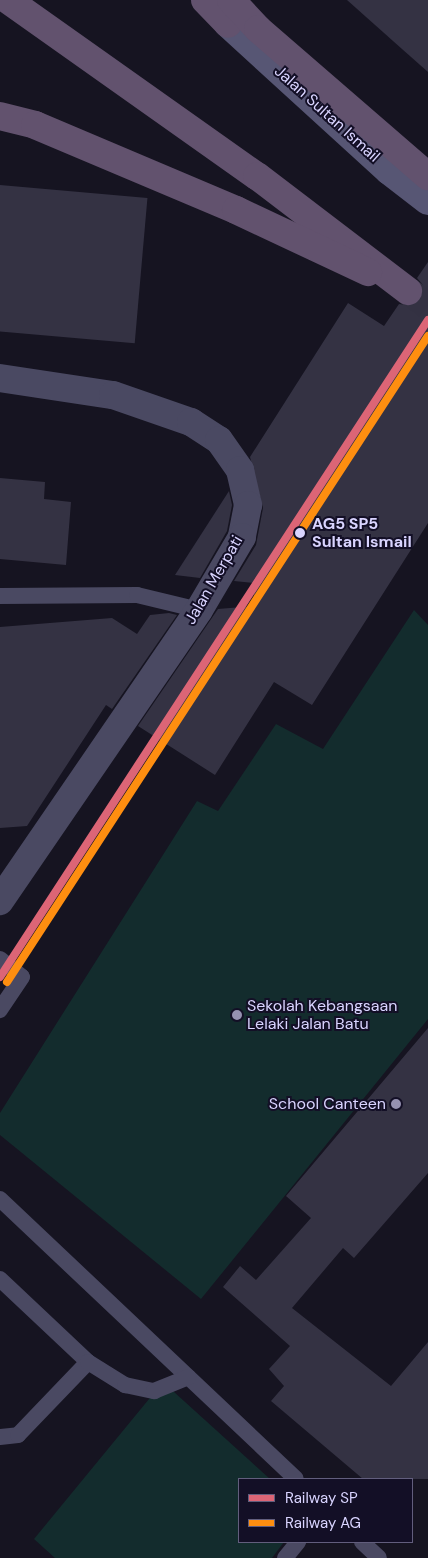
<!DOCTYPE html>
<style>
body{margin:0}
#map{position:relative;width:428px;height:1558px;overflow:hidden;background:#161421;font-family:"DM Sans",sans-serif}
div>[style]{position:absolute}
.green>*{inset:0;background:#132c2d}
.building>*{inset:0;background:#343243;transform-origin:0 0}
.secondary-tunnel>*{height:28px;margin-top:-14px;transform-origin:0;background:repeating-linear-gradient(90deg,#333142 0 28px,transparent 0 42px)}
.service>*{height:16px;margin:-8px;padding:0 8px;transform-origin:8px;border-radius:8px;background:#4a4962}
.minor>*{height:28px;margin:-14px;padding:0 14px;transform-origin:14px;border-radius:14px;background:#4a4962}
.secondary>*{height:28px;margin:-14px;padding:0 14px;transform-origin:14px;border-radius:14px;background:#575674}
.trunk>*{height:28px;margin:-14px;padding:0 14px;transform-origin:14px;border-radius:14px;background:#62526e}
.rail-1>*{height:8px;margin:-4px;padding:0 4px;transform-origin:4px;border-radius:4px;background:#dc6576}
.rail-2>*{height:8px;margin:-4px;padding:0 4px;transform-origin:4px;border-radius:4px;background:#fe8e10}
.dots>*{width:14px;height:14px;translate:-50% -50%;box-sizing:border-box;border:2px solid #130f26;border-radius:50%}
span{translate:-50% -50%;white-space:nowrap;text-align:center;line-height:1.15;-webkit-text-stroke:4px #130f26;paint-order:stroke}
.street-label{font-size:16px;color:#d9d4ff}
.stop-label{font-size:16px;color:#d9d4ff;font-weight:700}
.left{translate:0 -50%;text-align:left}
.poi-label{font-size:16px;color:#d9d4ff}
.right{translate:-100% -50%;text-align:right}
.legend{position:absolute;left:238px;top:1478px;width:175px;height:65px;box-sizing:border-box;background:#130f26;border:1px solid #625e7d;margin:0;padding:6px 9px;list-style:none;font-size:15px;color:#d9d4ff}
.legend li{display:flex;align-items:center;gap:10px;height:25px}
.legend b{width:25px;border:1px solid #625e7d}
</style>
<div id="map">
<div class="green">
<i style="clip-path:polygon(414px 610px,428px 625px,428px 1019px,201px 1299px,0 1135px,0 1113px,197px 801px,218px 811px,276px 724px,323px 749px)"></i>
<i style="clip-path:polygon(163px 1382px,270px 1479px,239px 1479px,239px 1542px,284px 1542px,272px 1558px,55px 1558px,34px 1539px)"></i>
</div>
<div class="building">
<i style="clip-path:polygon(347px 0,428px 0,428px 72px,402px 49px)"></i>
<i style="left:0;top:185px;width:148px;height:146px;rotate:5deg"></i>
<i style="clip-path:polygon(428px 262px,428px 523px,312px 705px,274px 682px,215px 775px,138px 726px,218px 609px,254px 606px,254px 583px,234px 581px,256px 545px,263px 508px,250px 457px,348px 303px,384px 326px,399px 304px,414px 306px,421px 300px,423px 285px,417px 278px)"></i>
<i style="clip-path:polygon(0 478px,45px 482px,44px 499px,71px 502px,66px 565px,0 559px)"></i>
<i style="clip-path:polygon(229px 491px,232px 505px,227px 531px,200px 578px,175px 575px)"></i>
<i style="clip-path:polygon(169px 613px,177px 615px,112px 709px,106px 705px,27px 826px,0 828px,0 627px,112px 618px,137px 634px,150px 615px)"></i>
<i style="clip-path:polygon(428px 1028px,428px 1173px,354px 1258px,343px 1248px,292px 1308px,391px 1386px,428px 1342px,428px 1479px,363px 1479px,271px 1401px,284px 1386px,269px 1369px,290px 1346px,223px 1287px,240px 1266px,256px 1280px,311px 1218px,286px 1196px)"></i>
</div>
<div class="secondary-tunnel">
<i style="left:408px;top:291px;width:25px;rotate:37deg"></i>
</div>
<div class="service">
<i style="left:0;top:596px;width:137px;rotate:-0.4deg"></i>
<i style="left:137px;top:595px;width:64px;rotate:13.6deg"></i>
<i style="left:0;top:959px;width:28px;rotate:39deg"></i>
<i style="left:22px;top:977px;width:40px;rotate:124deg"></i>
<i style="left:0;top:1199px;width:407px;rotate:43.4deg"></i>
<i style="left:0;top:1279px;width:121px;rotate:43.3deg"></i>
<i style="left:0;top:1437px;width:18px;rotate:-6deg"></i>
<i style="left:18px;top:1435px;width:101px;rotate:-46.2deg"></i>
<i style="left:88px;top:1362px;width:44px;rotate:31.9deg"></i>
<i style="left:125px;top:1385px;width:30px;rotate:12deg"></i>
<i style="left:154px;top:1391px;width:37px;rotate:-22deg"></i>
<i style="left:362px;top:1542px;width:23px;rotate:43deg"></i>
<i style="left:285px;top:1558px;width:21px;rotate:-51deg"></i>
</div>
<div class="minor">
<i style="left:0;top:378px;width:114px;rotate:8.6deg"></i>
<i style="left:113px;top:395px;width:83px;rotate:19.1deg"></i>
<i style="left:191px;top:422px;width:33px;rotate:33deg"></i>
<i style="left:219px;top:440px;width:37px;rotate:55deg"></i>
<i style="left:240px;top:470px;width:36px;rotate:77deg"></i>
<i style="left:248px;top:505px;width:33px;rotate:101deg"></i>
<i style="left:242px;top:537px;width:85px;rotate:120.5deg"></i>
<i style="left:199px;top:610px;width:353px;rotate:124.4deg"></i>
</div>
<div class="secondary">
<i style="left:228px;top:24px;width:218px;rotate:42.4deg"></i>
<i style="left:389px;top:171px;width:49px;rotate:37.6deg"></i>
</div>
<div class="trunk">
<i style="left:8px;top:0;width:305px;rotate:35.3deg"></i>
<i style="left:257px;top:176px;width:190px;rotate:37.3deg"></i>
<i style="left:205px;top:0;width:33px;rotate:46deg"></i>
<i style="left:231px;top:0;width:40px;rotate:47deg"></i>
<i style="left:258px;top:29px;width:225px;rotate:40.9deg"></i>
<i style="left:0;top:116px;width:36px;rotate:14deg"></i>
<i style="left:35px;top:125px;width:218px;rotate:22.9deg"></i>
<i style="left:236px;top:210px;width:146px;rotate:25.2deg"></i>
</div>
<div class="rail-1">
<i style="left:0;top:977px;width:784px;rotate:-56.92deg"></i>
</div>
<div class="rail-2">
<i style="left:7px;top:982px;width:771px;rotate:-56.91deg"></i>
</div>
<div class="dots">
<i style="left:300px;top:533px;background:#d9d4ff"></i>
<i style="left:237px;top:1015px;background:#9591b1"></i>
<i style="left:396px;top:1104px;background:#9591b1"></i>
</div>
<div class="street-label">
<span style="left:327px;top:114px;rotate:42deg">Jalan Sultan Ismail</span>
<span style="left:214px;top:580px;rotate:-60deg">Jalan Merpati</span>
</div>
<div class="stop-label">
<span class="left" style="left:312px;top:533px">AG5 SP5<br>Sultan Ismail</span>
</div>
<div class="poi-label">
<span class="left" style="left:247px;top:1015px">Sekolah Kebangsaan<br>Lelaki Jalan Batu</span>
<span class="right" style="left:386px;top:1104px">School Canteen</span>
</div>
<ul class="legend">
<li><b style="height:6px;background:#dc6576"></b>Railway SP</li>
<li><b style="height:6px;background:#fe8e10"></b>Railway AG</li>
</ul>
</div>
